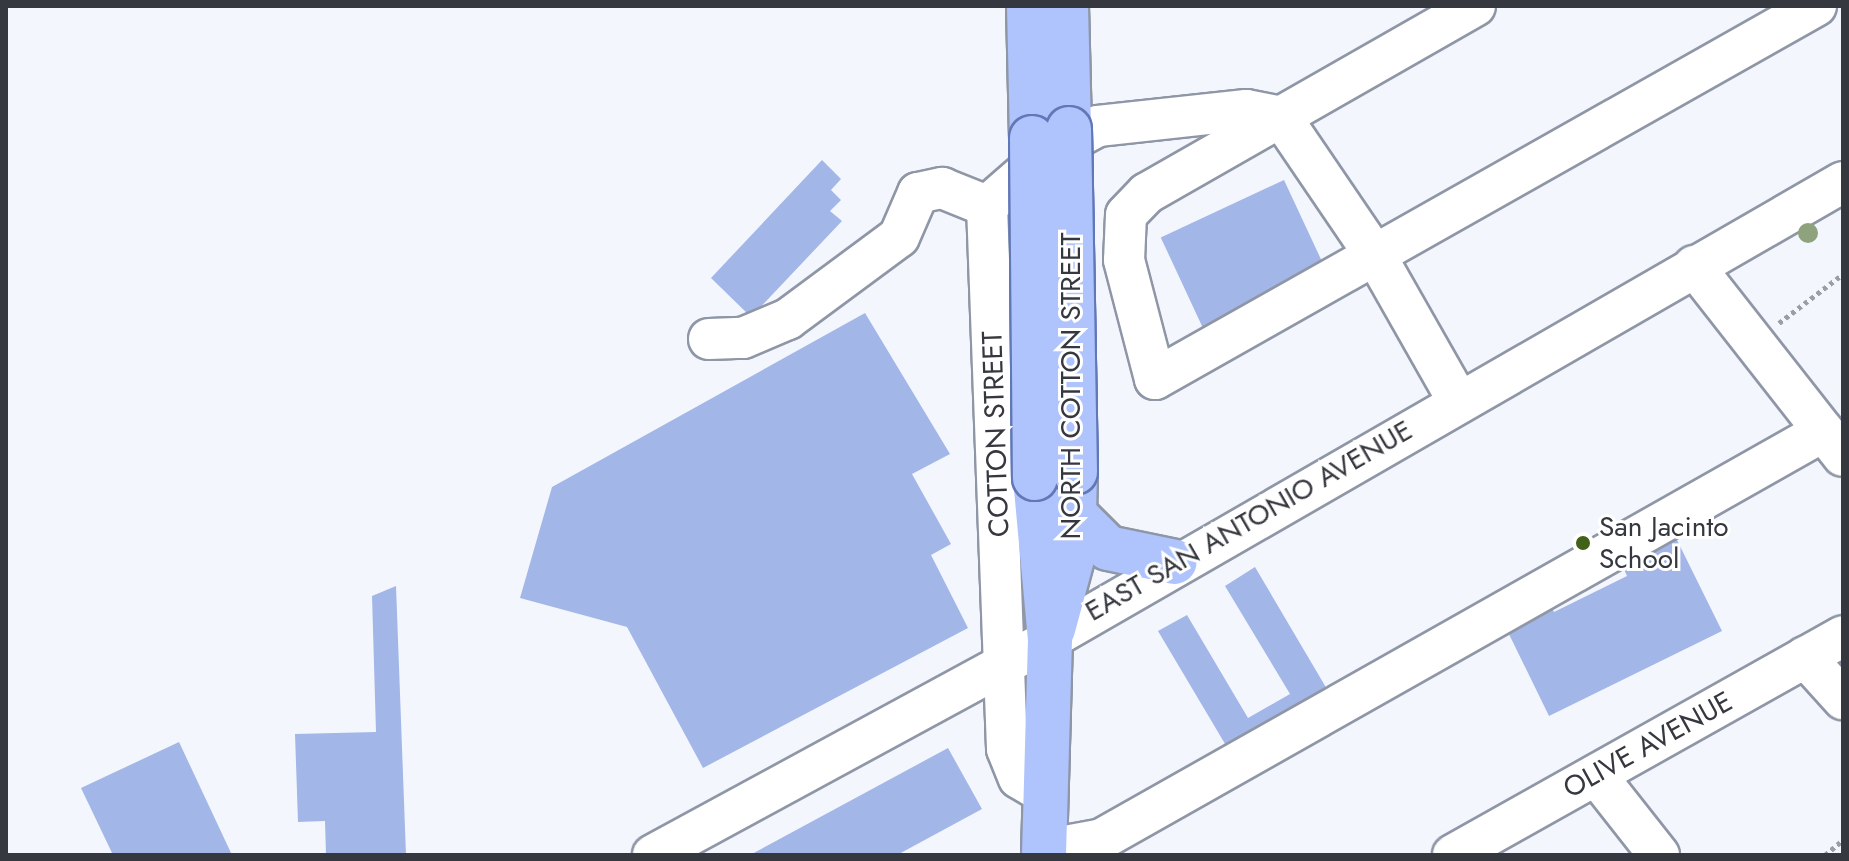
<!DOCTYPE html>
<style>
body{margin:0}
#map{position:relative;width:1849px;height:861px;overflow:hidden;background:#f3f6fd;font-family:Jost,sans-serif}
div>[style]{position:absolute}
.building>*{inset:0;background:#a2b6e8;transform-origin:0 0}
.path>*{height:5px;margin-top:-2.5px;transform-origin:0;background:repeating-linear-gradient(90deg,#9b9ea5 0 4px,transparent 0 8px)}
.roads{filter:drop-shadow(2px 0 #8f96a6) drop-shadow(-2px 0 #8f96a6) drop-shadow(0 2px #8f96a6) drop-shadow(0 -2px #8f96a6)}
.minor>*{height:40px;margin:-20px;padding:0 20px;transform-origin:20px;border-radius:20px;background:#fff}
.major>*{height:44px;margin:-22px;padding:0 22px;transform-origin:22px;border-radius:22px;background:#afc3fc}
.bridges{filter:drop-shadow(2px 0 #6178b8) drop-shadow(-2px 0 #6178b8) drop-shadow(0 2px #6178b8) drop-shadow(0 -2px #6178b8)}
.major-bridge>*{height:44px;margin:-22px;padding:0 22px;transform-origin:22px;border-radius:22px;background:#afc3fc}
.trees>*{width:20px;height:20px;margin:-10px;border-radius:50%;background:#8fa27e}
.dots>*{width:22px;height:22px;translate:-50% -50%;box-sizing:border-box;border:4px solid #fff;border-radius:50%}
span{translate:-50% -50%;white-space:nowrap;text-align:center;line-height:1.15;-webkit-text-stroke:6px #fff;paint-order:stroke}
.street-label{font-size:28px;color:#35383e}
.poi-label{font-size:28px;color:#35383e}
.left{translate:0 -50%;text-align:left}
.frame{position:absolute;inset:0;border:8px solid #35383e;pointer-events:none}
</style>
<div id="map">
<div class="building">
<i style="clip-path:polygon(822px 160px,841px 179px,831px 190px,841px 200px,830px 211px,842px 221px,751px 317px,711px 278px)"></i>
<i style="left:1284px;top:180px;width:110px;height:136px;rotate:65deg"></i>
<i style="clip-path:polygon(865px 313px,950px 454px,912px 474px,951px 544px,931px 555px,968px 628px,703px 768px,627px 627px,520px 598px,552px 487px)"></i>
<i style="clip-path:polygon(1675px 536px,1722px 631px,1549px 716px,1505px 626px,1550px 604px,1554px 612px,1627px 576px,1621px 562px)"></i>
<i style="clip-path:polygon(1255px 567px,1334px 701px,1234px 759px,1158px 631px,1187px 615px,1248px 718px,1290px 694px,1225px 586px)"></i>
<i style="clip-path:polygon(396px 586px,406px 855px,326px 855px,325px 821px,298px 822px,295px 734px,376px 732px,372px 596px)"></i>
<i style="clip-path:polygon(179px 742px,232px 855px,113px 855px,81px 788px)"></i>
<i style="clip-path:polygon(948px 748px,982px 809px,897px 855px,750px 855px)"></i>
</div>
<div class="path">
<i style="left:1779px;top:323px;width:81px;rotate:-37.4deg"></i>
<i style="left:1825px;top:855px;width:23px;rotate:-40deg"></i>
</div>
<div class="roads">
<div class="minor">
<i style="left:1475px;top:6px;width:378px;rotate:150.3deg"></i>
<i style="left:1147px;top:193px;width:30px;rotate:134deg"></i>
<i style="left:1126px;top:215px;width:45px;rotate:92.5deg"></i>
<i style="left:1124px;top:260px;width:123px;rotate:75.4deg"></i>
<i style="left:1155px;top:379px;width:759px;rotate:-29.44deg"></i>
<i style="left:987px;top:206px;width:81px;rotate:-41deg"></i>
<i style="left:1048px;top:153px;width:57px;rotate:-28.4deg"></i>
<i style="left:1098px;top:126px;width:149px;rotate:-6.2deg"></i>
<i style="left:1246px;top:110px;width:36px;rotate:11deg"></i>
<i style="left:1281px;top:117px;width:171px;rotate:55.8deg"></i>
<i style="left:1377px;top:258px;width:162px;rotate:60.4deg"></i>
<i style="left:987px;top:206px;width:543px;rotate:87.89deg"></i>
<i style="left:1007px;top:749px;width:31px;rotate:68deg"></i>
<i style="left:1019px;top:778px;width:29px;rotate:31deg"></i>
<i style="left:1694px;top:266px;width:241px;rotate:51.9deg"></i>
<i style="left:709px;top:339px;width:34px;rotate:-2deg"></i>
<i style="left:743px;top:338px;width:49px;rotate:-22.9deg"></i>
<i style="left:788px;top:319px;width:138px;rotate:-36.5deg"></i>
<i style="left:899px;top:237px;width:48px;rotate:-66.6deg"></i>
<i style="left:918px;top:193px;width:25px;rotate:-12deg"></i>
<i style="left:942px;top:188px;width:48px;rotate:21.8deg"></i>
<i style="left:1805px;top:657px;width:57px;rotate:47.9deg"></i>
<i style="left:1596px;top:775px;width:102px;rotate:51.8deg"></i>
<i style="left:1044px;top:850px;width:59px;rotate:-10.7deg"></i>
<i style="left:1102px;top:839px;width:829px;rotate:-29.47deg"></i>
<i style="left:653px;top:855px;width:452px;rotate:-28.5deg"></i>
<i style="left:1050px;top:639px;width:915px;rotate:-29.95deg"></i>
<i style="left:1453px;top:855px;width:447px;rotate:-29.3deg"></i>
</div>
<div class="major">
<i style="left:1029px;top:6px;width:132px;rotate:88.7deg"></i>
<i style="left:1066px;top:6px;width:123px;rotate:88.6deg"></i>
<i style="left:1035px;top:478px;width:162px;rotate:84.7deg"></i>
<i style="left:1050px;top:639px;width:216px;rotate:91.6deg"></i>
<i style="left:1073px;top:513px;width:49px;rotate:45deg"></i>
<i style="left:1108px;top:548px;width:68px;rotate:11.8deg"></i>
<i style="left:1053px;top:629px;width:77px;rotate:-74.9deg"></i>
<i style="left:1073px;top:555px;width:83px;rotate:-88.6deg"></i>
</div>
</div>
<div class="bridges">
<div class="major-bridge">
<i style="left:1069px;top:129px;width:343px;rotate:89deg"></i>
<i style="left:1032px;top:138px;width:340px;rotate:89.5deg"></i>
</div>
</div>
<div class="trees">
<i style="left:1808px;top:233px"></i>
</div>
<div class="dots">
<i style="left:1583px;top:543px;background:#416218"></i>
</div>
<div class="street-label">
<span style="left:1071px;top:386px;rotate:-90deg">NORTH COTTON STREET</span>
<span style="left:996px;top:434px;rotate:-92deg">COTTON STREET</span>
<span style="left:1249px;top:521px;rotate:-30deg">EAST SAN ANTONIO AVENUE</span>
<span style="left:1648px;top:745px;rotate:-29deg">OLIVE AVENUE</span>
</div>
<div class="poi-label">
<span class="left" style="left:1599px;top:543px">San Jacinto<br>School</span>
</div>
<div class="frame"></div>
</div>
